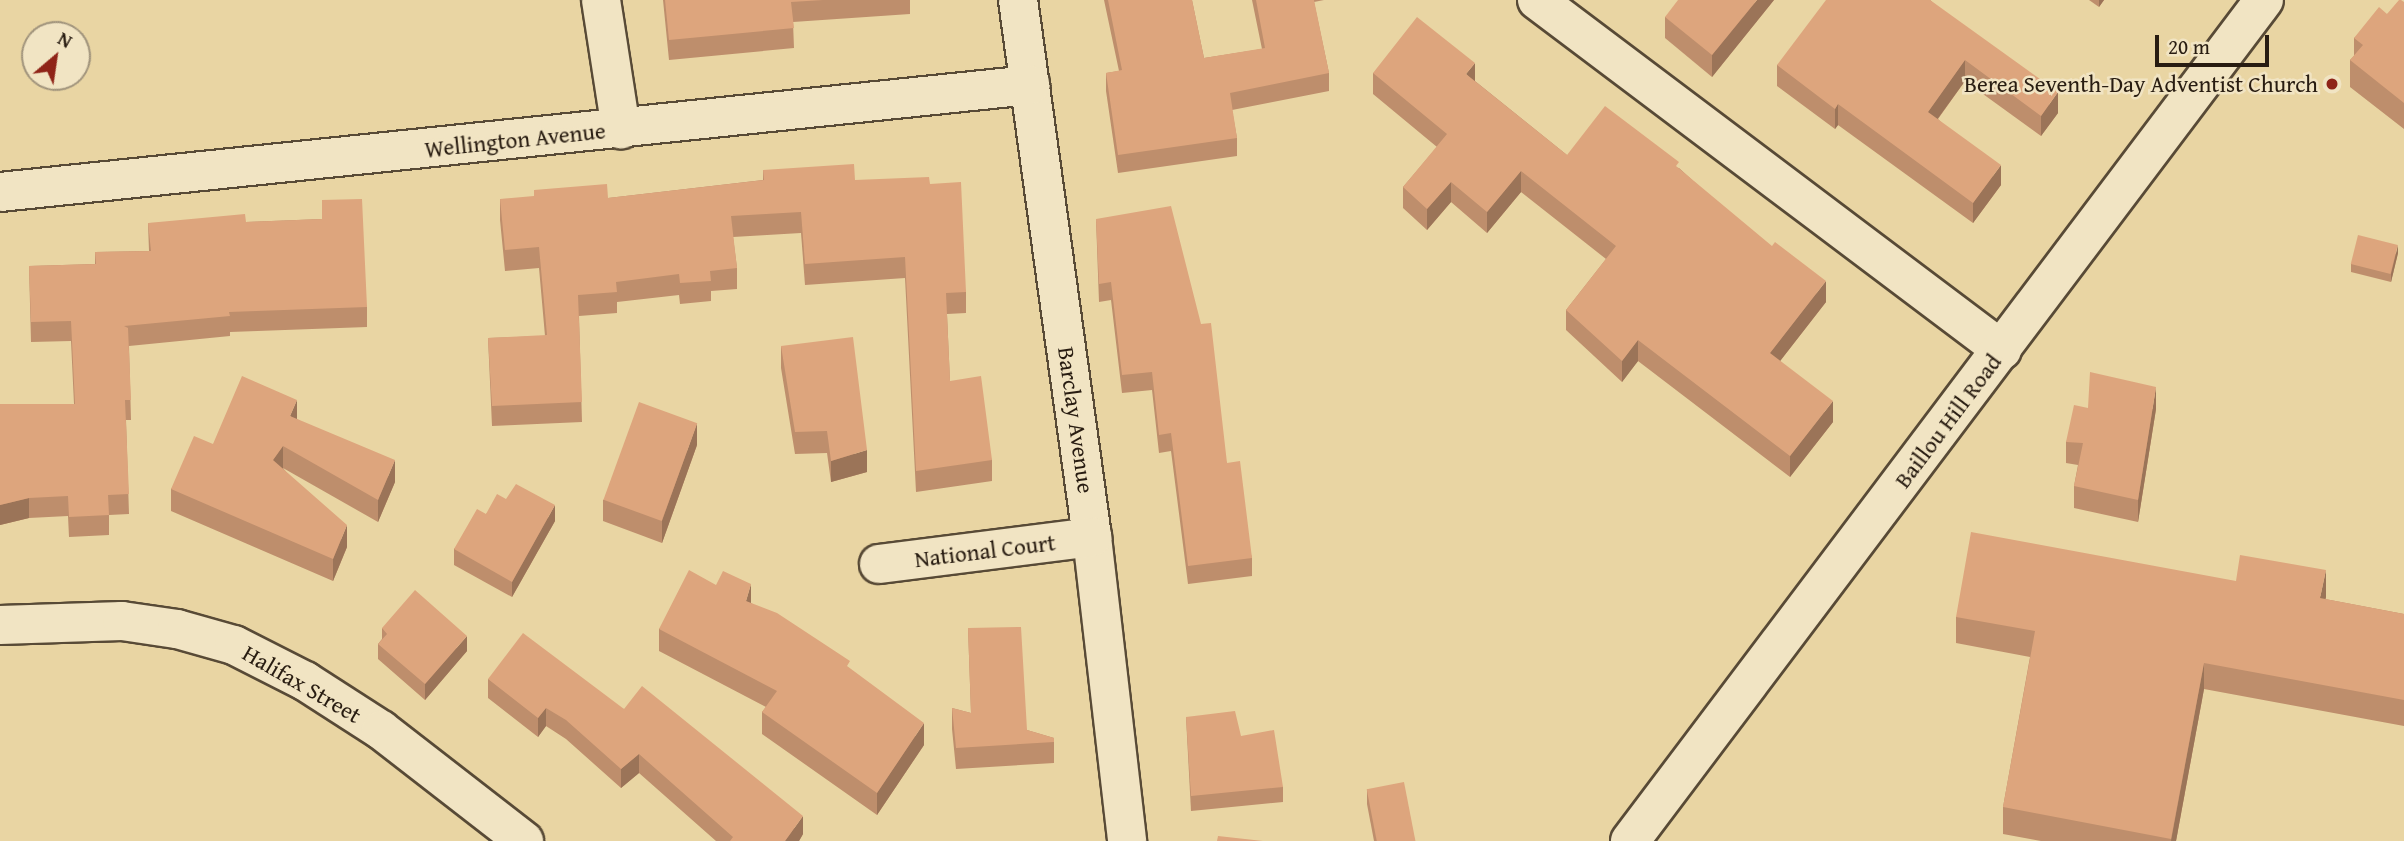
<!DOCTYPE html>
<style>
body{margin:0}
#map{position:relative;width:2404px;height:841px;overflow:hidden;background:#e9d5a3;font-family:"Gentium Book Plus",serif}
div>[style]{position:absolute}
.roads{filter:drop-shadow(2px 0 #584a36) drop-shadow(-2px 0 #584a36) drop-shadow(0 2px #584a36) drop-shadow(0 -2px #584a36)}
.street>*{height:38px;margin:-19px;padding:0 19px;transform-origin:19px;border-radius:19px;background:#f1e4c3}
.secondary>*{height:38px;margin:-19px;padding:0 19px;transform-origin:19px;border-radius:19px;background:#f1e4c3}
.wall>*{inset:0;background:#be8e6c}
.shaded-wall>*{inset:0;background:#9b7458}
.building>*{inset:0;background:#dda57d;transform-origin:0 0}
.dots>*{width:19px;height:19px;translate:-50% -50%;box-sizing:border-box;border:4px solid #f1e4c3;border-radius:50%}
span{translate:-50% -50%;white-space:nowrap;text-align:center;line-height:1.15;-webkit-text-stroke:5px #f1e4c3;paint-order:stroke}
.poi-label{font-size:23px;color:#281c11}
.right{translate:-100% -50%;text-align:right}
.street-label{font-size:23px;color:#281c11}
.north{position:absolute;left:21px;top:21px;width:70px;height:70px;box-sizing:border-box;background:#f1e4c3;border:2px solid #a1947c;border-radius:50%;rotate:29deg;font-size:19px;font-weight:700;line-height:28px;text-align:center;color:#281c11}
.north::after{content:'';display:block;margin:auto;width:24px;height:32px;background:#8f2418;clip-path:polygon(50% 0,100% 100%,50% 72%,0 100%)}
.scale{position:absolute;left:2155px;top:35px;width:114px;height:32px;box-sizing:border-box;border:4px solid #281c11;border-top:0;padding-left:9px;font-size:21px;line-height:24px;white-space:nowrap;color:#281c11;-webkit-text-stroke:5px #f1e4c3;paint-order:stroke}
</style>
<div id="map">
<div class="roads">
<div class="street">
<i style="left:601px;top:0;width:131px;rotate:81.2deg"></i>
<i style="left:1018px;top:0;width:542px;rotate:82.15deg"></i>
<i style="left:1092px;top:537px;width:306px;rotate:83.4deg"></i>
<i style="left:1537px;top:0;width:582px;rotate:36.97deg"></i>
<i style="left:0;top:192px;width:1036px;rotate:-5.93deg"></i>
<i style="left:879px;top:564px;width:215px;rotate:-7.2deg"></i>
<i style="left:0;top:625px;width:122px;rotate:-1.9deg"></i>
<i style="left:122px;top:621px;width:56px;rotate:8.3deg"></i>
<i style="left:177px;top:629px;width:59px;rotate:15.7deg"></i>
<i style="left:234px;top:645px;width:80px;rotate:26.9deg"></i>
<i style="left:305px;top:681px;width:90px;rotate:32.8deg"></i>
<i style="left:381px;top:730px;width:181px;rotate:37.8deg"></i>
</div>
<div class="secondary">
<i style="left:1630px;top:841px;width:1053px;rotate:-52.99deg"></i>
</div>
</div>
<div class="wall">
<i style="clip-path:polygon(663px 0,910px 0,910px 14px,793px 22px,794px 48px,669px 60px)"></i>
<i style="clip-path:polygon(1104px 0,1192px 0,1204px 58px,1262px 49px,1252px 0,1324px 0,1314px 2px,1329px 73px,1329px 91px,1232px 110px,1237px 138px,1237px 156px,1118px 173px,1106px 91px,1106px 73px,1119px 71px)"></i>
<i style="clip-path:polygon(1774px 0,1712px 77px,1665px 38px,1665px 17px)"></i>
<i style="clip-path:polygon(1930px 0,2058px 113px,2041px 136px,1965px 81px,1938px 119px,2001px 185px,1973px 223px,1838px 125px,1835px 129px,1777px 86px,1777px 65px)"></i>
<i style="clip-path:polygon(2089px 0,2104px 0,2099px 7px)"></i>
<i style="clip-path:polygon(2404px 2px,2404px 129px,2350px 87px,2350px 60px,2354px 56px,2354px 38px)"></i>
<i style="clip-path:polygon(1373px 73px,1475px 81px,1567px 155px,1679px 168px,1826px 302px,1780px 361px,1833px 422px,1790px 477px,1638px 361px,1622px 382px,1566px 330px,1566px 310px,1606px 259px,1521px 192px,1487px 233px,1451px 202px,1427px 230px,1403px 208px,1403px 187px,1437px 147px,1373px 94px)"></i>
<i style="clip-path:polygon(763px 170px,855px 180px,930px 184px,966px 292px,966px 313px,947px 314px,950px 381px,992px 460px,992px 481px,916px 492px,905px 278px,805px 285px,801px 233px,733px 237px,737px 268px,737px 289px,711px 291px,711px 301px,680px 304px,679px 295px,617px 302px,617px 313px,579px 316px,582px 422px,492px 426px,488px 338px,545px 336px,539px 268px,505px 271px,500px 220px,500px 199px,608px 198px,763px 180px)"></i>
<i style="clip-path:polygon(322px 200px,367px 307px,367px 327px,230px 332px,230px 336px,129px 346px,131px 420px,126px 420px,129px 514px,109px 515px,109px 535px,69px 537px,68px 516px,29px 518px,0 525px,0 404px,74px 404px,71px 341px,31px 342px,29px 266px,95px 264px,95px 252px,149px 251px,148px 223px,246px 222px,322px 219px)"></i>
<i style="clip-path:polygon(1096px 219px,1227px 463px,1252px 558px,1252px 576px,1188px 584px,1171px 451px,1159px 453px,1152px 390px,1122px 393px,1111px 300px,1099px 302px)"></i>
<i style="clip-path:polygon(2398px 253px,2391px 282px,2351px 272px,2351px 264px)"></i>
<i style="clip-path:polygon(781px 346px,867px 472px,831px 482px,827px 453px,795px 454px,781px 368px)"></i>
<i style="clip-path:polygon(2088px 408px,2156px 409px,2138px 522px,2074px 508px,2074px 486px,2078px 465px,2066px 463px,2066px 442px)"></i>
<i style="clip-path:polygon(297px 419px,395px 482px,378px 522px,283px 468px,347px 547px,333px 581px,171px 511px,171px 489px,213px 444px)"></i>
<i style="clip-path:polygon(697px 445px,662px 543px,603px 521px,603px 500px)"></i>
<i style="clip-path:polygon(506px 499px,555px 521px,512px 597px,454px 565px,454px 549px,486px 514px)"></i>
<i style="clip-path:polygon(2236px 581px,2326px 597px,2325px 599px,2404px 614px,2404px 726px,2204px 689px,2176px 841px,2041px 841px,2003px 834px,2003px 807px,2030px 657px,1956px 643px,1956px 617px)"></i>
<i style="clip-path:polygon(716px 585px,751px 603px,850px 669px,924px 745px,877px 815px,762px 734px,762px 712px,766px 707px,659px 651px,659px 629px)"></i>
<i style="clip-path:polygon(382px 628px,467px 651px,425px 700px,378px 659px,378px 644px,382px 639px)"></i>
<i style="clip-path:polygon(968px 628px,1027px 730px,1054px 738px,1054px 763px,956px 769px,952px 729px,952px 708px,971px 713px)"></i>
<i style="clip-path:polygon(488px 679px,624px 709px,803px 834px,799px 841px,716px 841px,639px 773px,621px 788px,566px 739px,546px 726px,538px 737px,488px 698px)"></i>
<i style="clip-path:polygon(1186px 717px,1241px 736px,1283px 787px,1283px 802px,1191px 811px)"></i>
<i style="clip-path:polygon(1367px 789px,1415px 841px,1374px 841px,1367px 804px)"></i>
</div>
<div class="shaded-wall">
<i style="clip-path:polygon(1757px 0,1774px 0,1712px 77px,1712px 55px)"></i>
<i style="clip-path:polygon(2099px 0,2104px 0,2099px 7px)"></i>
<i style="clip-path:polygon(1965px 60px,1965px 81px,1928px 132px,1928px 112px)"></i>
<i style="clip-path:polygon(1475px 63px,1475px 84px,1466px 74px)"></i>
<i style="clip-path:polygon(2058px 92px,2058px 113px,2041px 136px,2041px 116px)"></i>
<i style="clip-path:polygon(1838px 104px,1838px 125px,1835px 129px,1835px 109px)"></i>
<i style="clip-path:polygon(2001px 165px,2001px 185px,1973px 223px,1973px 203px)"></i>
<i style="clip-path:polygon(1521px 171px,1521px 192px,1487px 233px,1487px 212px)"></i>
<i style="clip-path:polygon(1451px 182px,1451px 202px,1427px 230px,1427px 209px)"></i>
<i style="clip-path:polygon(2398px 245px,2398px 253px,2391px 282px,2391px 274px)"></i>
<i style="clip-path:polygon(1826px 281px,1826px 302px,1770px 374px,1770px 353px)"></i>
<i style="clip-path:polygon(1638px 340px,1638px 361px,1622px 382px,1622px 361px)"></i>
<i style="clip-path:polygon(2156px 387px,2156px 409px,2138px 522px,2138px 500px)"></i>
<i style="clip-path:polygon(297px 400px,297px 422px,290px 416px)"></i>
<i style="clip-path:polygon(1833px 401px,1833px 422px,1790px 477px,1790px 456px)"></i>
<i style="clip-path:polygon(697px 423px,697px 445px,662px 543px,662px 521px)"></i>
<i style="clip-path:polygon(283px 446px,283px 468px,273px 482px,273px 460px)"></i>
<i style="clip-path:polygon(867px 450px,867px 472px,831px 482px,831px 461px)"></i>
<i style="clip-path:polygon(395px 460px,395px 482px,378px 522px,378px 500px)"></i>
<i style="clip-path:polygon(29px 498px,29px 518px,0 525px,0 505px)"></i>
<i style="clip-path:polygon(555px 505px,555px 521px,512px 597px,512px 582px)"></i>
<i style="clip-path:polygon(347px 525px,347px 547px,333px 581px,333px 559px)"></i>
<i style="clip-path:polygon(2326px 570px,2326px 597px,2320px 625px,2320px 598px)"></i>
<i style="clip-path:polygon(751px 584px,751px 606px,746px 601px)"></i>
<i style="clip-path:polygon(467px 636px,467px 651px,425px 700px,425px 684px)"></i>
<i style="clip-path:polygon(2204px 663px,2204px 689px,2176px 841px,2171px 841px)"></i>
<i style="clip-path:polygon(546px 708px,546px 726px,538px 737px,538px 718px)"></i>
<i style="clip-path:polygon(924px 723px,924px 745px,877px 815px,877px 793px)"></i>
<i style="clip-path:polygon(639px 754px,639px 773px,621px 788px,621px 769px)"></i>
<i style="clip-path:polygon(803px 816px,803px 834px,799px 841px,785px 841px)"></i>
</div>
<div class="building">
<i style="clip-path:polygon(665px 0,823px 0,791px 2px,794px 28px,669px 40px)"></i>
<i style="clip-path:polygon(1108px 0,1192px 0,1204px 58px,1265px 48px,1256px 0,1314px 0,1329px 73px,1230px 93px,1237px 138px,1118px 155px,1106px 73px,1122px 70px)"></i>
<i style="clip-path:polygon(1678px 0,1757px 0,1712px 55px,1665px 17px)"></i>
<i style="clip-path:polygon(1826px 0,1930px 0,2058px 92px,2041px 116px,1965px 60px,1928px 112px,2001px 165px,1973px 203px,1838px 104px,1835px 109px,1777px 65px)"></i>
<i style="clip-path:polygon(2399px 0,2401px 0,2404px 2px,2404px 103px,2350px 60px,2363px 45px,2354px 38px,2379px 7px,2387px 14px)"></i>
<i style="clip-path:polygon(1417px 17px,1475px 63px,1466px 74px,1567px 155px,1605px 106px,1679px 162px,1676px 166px,1772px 246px,1775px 242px,1826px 281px,1770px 353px,1833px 401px,1790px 456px,1638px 340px,1622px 361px,1566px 310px,1616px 246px,1521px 171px,1487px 212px,1451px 182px,1427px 209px,1403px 187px,1447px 134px,1373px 73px)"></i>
<i style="clip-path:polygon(854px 164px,855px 180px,929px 177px,930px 184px,961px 182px,966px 292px,946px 293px,950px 381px,981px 376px,992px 460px,916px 471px,905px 257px,805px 264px,801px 212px,731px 216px,737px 268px,710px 271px,711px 281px,680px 283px,679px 274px,616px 282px,617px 292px,578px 295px,582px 402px,492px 406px,488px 338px,547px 335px,539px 247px,505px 250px,500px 199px,534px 196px,534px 190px,607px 184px,608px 198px,764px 180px,763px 170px)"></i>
<i style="clip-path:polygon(362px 199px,367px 307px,229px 312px,230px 316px,124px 326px,128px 328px,131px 400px,125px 400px,129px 494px,108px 495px,109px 515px,69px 517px,68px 496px,29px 498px,0 505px,0 404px,75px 404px,71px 321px,31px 322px,29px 266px,96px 264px,95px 252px,151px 251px,148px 223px,245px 214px,246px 222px,322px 219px,322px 200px)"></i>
<i style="clip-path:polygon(1171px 206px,1201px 324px,1211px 323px,1227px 463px,1240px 461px,1252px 558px,1188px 566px,1171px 433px,1159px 435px,1152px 372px,1122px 375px,1111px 282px,1099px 284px,1096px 219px)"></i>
<i style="left:2358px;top:235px;width:41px;height:30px;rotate:14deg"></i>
<i style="clip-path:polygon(853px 337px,867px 450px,831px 461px,827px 431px,795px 432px,781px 346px)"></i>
<i style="clip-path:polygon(2090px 372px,2156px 387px,2138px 500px,2074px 486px,2083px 443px,2066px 442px,2074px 405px,2088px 408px)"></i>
<i style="clip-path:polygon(242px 376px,297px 400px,290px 416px,395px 460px,378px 500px,283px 446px,273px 460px,347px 525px,333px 559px,171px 489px,194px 436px,213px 444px)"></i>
<i style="left:639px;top:402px;width:62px;height:104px;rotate:20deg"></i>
<i style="clip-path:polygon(516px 484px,555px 505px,512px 582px,454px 549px,477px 509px,486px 514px,497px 494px,506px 499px)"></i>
<i style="clip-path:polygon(1971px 532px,2236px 581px,2240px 555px,2326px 570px,2320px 598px,2404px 614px,2404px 700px,2204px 663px,2171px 839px,2003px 807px,2035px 631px,1956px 617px)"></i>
<i style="clip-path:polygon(689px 570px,716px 585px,723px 571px,751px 584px,746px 601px,777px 613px,850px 661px,847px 666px,924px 723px,877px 793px,762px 712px,777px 691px,659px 629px)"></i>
<i style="clip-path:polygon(415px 590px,467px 636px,425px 684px,378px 644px,387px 634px,382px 628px)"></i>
<i style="clip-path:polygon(1021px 627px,1027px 730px,1054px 738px,1054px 742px,956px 748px,952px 708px,971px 713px,968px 628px)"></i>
<i style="clip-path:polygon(523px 633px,624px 709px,642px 686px,803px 816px,785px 841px,730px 841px,733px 837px,639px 754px,621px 769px,566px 720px,546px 708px,538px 718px,488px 679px)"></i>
<i style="clip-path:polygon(1235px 711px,1241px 736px,1274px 730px,1283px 787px,1191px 796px,1186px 717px)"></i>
<i style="left:1404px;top:782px;width:60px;height:38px;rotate:79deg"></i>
<i style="clip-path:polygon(1218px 836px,1263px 841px,1217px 841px)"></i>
</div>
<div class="dots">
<i style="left:2332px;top:84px;background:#8f2418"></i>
</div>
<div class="poi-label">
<span class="right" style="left:2318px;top:84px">Berea Seventh-Day Adventist Church</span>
</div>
<div class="street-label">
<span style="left:515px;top:140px;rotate:-6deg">Wellington Avenue</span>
<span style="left:1076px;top:420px;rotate:82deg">Barclay Avenue</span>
<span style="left:1948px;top:421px;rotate:-53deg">Baillou Hill Road</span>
<span style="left:985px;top:551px;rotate:-7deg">National Court</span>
<span style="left:302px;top:684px;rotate:30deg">Halifax Street</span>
</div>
<div class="north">N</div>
<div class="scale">20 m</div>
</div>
